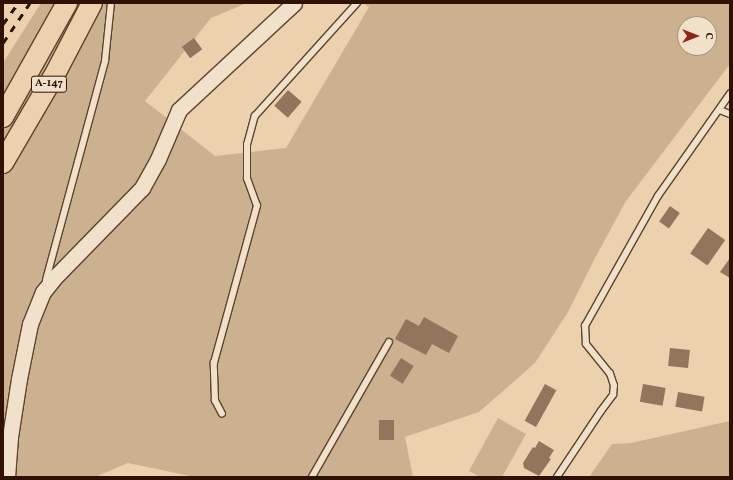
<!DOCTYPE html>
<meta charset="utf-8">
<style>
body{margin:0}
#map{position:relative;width:733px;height:480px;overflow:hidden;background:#ebd1ad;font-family:Vollkorn,serif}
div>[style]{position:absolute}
.green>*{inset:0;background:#cbb190}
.building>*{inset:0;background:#91755c;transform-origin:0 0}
.roads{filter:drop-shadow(1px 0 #5e422e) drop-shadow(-1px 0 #5e422e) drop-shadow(0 1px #5e422e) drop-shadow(0 -1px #5e422e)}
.lane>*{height:5.5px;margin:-2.75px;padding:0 2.75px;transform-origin:2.75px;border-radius:2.75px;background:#f2e1ca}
.secondary>*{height:15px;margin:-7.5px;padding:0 7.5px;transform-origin:7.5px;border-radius:7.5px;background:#f2e1ca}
.highway>*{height:20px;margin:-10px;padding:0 10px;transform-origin:10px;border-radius:10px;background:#ebd1ad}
.rail>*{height:3px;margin-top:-1.5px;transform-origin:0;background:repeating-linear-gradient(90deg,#2f1204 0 7px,transparent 0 14px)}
span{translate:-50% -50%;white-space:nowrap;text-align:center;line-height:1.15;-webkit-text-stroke:3px #f2e1ca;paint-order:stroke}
.shield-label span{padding:1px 3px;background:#f2e1ca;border:1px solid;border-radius:3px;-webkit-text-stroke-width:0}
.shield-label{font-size:11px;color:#2f1204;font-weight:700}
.frame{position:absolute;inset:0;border:4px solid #2f1204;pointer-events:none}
.north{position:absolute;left:677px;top:16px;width:40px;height:40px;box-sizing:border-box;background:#f2e1ca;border:1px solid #a48e7b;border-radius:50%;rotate:90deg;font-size:11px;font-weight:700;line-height:16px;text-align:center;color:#2f1204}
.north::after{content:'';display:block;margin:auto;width:14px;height:18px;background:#8f2418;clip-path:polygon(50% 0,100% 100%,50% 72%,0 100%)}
</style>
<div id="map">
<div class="green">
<i style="clip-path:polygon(evenodd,41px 3px,247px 3px,211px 18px,145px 101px,215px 156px,286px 148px,369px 7px,363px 3px,730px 3px,730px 64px,626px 201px,594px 260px,568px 312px,535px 363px,479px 412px,405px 437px,413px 477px,195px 477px,128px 463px,95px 477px,3px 477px,3px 63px,41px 3px,685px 24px,709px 24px,709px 48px,685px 48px,685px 24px)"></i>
<i style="clip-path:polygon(498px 418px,526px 434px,502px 477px,480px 477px,469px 471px)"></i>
<i style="clip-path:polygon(730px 421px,730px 477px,589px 477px,612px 444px,631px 443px)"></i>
</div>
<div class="building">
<i style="left:194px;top:38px;width:14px;height:15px;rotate:54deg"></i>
<i style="left:288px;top:90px;width:18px;height:21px;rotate:41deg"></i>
<i style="left:670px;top:206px;width:12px;height:19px;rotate:35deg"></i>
<i style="left:708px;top:228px;width:21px;height:31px;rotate:35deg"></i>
<i style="clip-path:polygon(730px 258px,730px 278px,720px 272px)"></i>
<i style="clip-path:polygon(424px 317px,458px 336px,449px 353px,432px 344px,426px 355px,395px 339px,406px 319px,419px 326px)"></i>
<i style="left:670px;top:348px;width:20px;height:18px;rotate:6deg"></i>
<i style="left:401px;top:358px;width:15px;height:21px;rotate:32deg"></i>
<i style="left:545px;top:384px;width:13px;height:42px;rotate:29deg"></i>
<i style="left:643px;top:384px;width:23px;height:18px;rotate:10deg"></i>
<i style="left:678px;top:392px;width:27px;height:15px;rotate:10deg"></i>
<i style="left:379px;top:420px;width:15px;height:20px"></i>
<i style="clip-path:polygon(539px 441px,554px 450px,549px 458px,551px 459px,539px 476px,524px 468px,523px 463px,533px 447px,535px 448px)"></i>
</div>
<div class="roads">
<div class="lane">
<i style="left:720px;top:110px;width:11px;rotate:22deg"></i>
<i style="left:46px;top:280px;width:227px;rotate:-74.9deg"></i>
<i style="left:105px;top:61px;width:58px;rotate:-84.1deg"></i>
<i style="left:222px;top:414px;width:15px;rotate:-118deg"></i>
<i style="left:215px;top:401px;width:38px;rotate:-92deg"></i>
<i style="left:214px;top:363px;width:163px;rotate:-74.7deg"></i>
<i style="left:257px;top:206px;width:29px;rotate:-110deg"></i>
<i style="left:247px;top:179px;width:34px;rotate:-90deg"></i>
<i style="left:247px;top:145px;width:30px;rotate:-75deg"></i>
<i style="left:255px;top:116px;width:152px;rotate:-47.9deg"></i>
<i style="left:312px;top:477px;width:155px;rotate:-60.3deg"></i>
<i style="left:557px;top:477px;width:79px;rotate:-56.3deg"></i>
<i style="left:601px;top:411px;width:20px;rotate:-53deg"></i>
<i style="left:613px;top:395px;width:9px;rotate:-84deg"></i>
<i style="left:614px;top:386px;width:13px;rotate:-108deg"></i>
<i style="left:610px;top:374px;width:38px;rotate:-129deg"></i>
<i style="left:586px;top:344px;width:18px;rotate:-93deg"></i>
<i style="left:585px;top:326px;width:149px;rotate:-60.7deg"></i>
<i style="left:658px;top:196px;width:125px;rotate:-54.8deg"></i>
</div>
<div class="secondary">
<i style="left:7px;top:477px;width:40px;rotate:-85.7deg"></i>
<i style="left:10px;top:437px;width:59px;rotate:-81.2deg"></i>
<i style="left:19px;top:379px;width:56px;rotate:-78.7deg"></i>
<i style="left:30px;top:324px;width:35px;rotate:-68deg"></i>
<i style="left:43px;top:292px;width:22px;rotate:-51deg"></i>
<i style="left:57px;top:275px;width:122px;rotate:-45.7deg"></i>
<i style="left:142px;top:188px;width:33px;rotate:-61deg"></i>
<i style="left:158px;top:159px;width:53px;rotate:-66.8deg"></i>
<i style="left:179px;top:110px;width:157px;rotate:-42.9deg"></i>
</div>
<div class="highway">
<i style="left:3px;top:117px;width:131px;rotate:-60.7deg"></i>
<i style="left:3px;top:163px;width:103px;rotate:-59.7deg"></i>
<i style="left:55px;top:74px;width:80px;rotate:-62.5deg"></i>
</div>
</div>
<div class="rail">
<i style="left:3px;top:24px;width:26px;rotate:-54deg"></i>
<i style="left:3px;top:43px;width:48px;rotate:-56deg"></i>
</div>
<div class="shield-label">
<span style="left:49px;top:84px">А-147</span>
</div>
<div class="frame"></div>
<div class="north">С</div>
</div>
